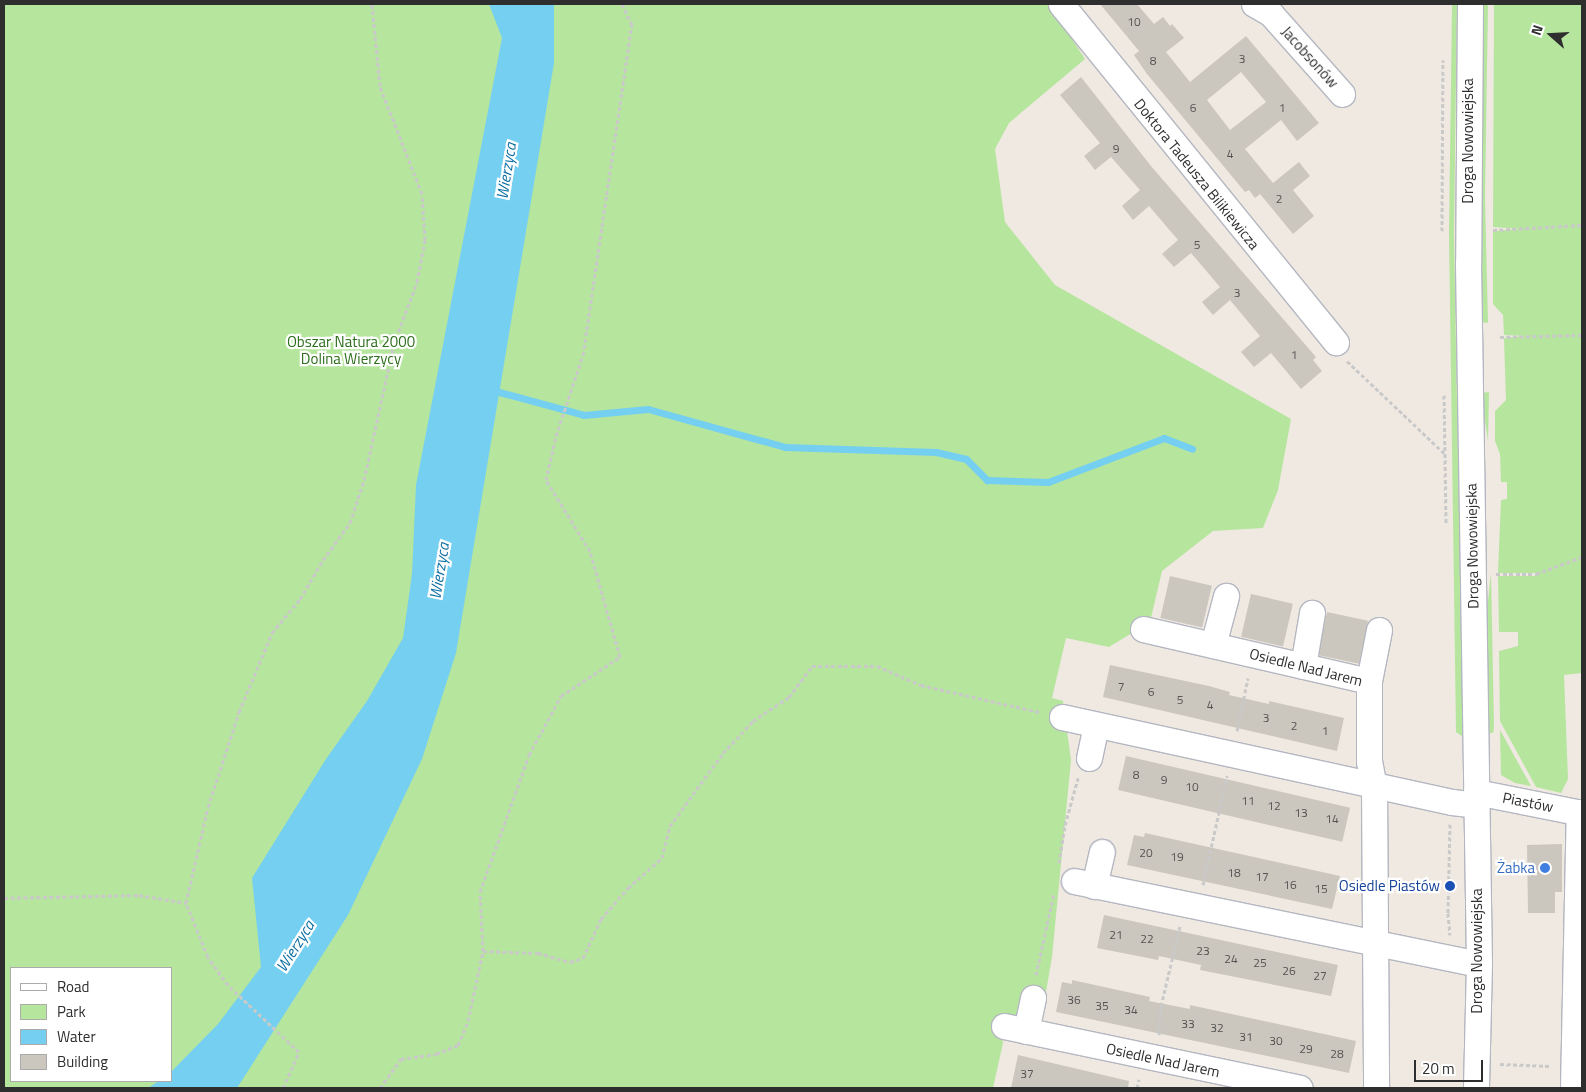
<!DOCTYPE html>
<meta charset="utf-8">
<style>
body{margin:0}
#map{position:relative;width:1586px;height:1092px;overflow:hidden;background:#efe9e1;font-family:"Titillium Web",sans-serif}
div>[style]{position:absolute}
.green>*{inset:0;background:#b6e59e}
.water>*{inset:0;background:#75cff0}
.stream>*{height:7px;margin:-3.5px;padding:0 3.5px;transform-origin:3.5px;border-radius:3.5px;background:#75cff0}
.building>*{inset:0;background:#cbc7bf;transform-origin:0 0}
.path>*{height:3px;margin-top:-1.5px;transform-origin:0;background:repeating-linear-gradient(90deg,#c9c9c9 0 4px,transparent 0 6.5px)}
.roads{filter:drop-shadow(1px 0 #b4b7c1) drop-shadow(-1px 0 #b4b7c1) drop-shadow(0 1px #b4b7c1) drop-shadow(0 -1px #b4b7c1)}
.minor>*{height:25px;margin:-12.5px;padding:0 12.5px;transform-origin:12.5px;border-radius:12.5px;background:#fff}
.dots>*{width:14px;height:14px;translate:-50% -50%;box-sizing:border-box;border:2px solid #fff;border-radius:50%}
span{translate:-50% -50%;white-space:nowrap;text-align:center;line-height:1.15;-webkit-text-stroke:4.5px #fff;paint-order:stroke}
.number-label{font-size:12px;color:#555452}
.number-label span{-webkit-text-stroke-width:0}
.street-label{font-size:15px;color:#2e2e2e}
.park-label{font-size:15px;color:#2c6e1b}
.shop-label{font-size:15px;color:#366cbe}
.right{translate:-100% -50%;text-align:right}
.transit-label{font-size:15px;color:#164399}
.water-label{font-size:16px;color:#0d6fa3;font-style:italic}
.frame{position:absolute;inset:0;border:5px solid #2e2e2e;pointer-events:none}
.legend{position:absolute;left:10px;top:967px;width:162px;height:115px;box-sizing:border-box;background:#fff;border:1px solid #ababab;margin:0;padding:6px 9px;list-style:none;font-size:15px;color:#2e2e2e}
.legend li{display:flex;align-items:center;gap:10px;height:25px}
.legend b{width:25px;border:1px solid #ababab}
.north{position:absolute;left:1526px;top:10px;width:50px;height:50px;-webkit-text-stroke:4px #fff;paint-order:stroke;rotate:289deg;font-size:14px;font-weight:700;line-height:20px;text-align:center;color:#2e2e2e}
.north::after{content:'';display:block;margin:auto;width:18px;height:22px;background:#2e2e2e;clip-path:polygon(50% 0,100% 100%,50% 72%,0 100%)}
.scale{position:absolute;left:1414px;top:1060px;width:69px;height:22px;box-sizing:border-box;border:2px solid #2e2e2e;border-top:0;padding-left:6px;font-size:15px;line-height:18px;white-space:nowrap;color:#2e2e2e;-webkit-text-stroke:4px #fff;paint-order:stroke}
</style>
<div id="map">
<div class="green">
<i style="clip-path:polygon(evenodd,4px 4px,1049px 4px,1085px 59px,1009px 123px,995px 149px,1005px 222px,1055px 285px,1291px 419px,1278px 490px,1263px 528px,1213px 531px,1162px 571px,1150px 622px,1109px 647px,1066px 638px,1052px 698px,1063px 701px,1071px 760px,1052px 957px,1042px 1015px,1001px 1028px,1003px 1043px,993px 1088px,4px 1088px,4px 4px,11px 968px,171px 968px,171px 1081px,11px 1081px,11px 968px)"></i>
<i style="clip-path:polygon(1452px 4px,1457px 4px,1454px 233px,1463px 737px,1456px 732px,1449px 233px)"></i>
<i style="clip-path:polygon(1481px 4px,1488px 4px,1485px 198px,1488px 323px,1481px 322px)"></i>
<i style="clip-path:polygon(1494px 4px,1582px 4px,1582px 673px,1564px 675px,1568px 779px,1561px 793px,1536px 787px,1500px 721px,1499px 651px,1518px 646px,1518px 632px,1499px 632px,1498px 576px,1536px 576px,1536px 573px,1498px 573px,1501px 500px,1507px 499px,1507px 482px,1501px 482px,1500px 454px,1495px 441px,1495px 411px,1506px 400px,1504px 338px,1526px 336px,1504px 335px,1503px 315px,1493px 304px,1493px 231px,1521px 229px,1493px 227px)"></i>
<i style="clip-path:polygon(1489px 392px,1488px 441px,1481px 393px)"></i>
<i style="clip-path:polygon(1491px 573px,1494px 727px,1493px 733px,1487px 733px,1486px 619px)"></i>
<i style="clip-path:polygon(1500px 730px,1531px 786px,1515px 783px,1501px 775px)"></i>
</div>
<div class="water">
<i style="clip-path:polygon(489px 4px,554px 4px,554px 63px,456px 653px,422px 759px,348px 915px,237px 1088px,148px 1088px,159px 1081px,171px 1081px,171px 1072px,218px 1024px,261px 967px,252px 878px,326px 759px,367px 701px,403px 638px,412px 574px,416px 485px,502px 38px)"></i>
</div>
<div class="stream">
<i style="left:492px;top:390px;width:95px;rotate:15.2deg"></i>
<i style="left:584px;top:415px;width:64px;rotate:-5.4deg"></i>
<i style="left:648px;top:409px;width:142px;rotate:15.5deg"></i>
<i style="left:785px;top:447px;width:151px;rotate:1.9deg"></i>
<i style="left:936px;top:452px;width:31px;rotate:13deg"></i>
<i style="left:966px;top:459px;width:30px;rotate:45deg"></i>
<i style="left:987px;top:480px;width:61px;rotate:1.9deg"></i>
<i style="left:1048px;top:482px;width:124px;rotate:-20.8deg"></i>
<i style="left:1164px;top:438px;width:30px;rotate:21deg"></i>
</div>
<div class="building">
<i style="clip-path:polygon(evenodd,1100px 4px,1137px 4px,1154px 24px,1163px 17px,1170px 26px,1172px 24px,1184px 38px,1166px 52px,1190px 82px,1246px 36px,1319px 123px,1297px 141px,1281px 120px,1245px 149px,1273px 183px,1299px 162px,1310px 176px,1293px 190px,1314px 216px,1293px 234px,1260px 194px,1255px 198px,1249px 190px,1245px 192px,1147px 74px,1134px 55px,1139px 51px,1100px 4px,1241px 72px,1266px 102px,1230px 130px,1207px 100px,1241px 72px)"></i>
<i style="clip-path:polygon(1081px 77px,1151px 166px,1316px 357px,1313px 360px,1322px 371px,1301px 389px,1271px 353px,1254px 367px,1241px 352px,1260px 336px,1230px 300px,1213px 315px,1202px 302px,1220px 287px,1191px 253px,1174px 267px,1162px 254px,1178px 240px,1149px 206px,1133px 220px,1122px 206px,1140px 190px,1111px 157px,1095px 170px,1084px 156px,1100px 143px,1060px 95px)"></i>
<i style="left:1170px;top:576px;width:43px;height:43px;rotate:13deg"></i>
<i style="left:1251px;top:594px;width:43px;height:44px;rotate:13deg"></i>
<i style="left:1327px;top:612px;width:42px;height:44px;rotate:12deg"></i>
<i style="clip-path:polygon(1110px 665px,1209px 686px,1230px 692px,1229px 695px,1269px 704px,1269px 701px,1344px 718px,1337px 751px,1103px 697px)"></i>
<i style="left:1126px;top:756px;width:230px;height:35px;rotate:13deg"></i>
<i style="clip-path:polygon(1145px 833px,1340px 876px,1332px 909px,1127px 865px,1134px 835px,1144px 837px)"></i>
<i style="clip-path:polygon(1562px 844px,1562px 892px,1555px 892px,1555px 913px,1528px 913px,1527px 845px)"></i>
<i style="clip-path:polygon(1104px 915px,1338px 965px,1331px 996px,1200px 970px,1201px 965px,1159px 956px,1158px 960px,1097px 948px)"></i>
<i style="clip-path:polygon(1072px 980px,1150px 997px,1149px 1001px,1190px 1009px,1190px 1005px,1356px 1041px,1349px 1073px,1056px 1012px,1062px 982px,1072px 984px)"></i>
<i style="clip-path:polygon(1018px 1055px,1129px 1081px,1128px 1088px,1011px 1088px)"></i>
</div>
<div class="path">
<i style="left:1493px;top:230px;width:89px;rotate:-3.2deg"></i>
<i style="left:1442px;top:231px;width:171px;rotate:-89.7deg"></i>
<i style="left:1500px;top:337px;width:82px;rotate:-1.4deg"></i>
<i style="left:1347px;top:361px;width:134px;rotate:43.5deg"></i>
<i style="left:1444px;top:395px;width:128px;rotate:89.1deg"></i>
<i style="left:1496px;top:574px;width:40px"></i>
<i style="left:1536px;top:574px;width:49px;rotate:-20.3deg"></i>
<i style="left:1237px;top:731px;width:54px;rotate:-78.3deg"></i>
<i style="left:1450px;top:824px;width:89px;rotate:91.3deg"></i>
<i style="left:1448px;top:913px;width:22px;rotate:85deg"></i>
<i style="left:1059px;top:863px;width:38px;rotate:-81deg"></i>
<i style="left:1065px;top:825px;width:49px;rotate:-74.5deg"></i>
<i style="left:1203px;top:885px;width:112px;rotate:-77.6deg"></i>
<i style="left:4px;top:898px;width:135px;rotate:-1.3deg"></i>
<i style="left:139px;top:895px;width:48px;rotate:9.7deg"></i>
<i style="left:483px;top:951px;width:55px;rotate:2.1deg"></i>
<i style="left:538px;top:953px;width:33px;rotate:16deg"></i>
<i style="left:570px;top:962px;width:14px;rotate:-17deg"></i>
<i style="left:583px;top:958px;width:43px;rotate:-65.2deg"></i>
<i style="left:601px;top:919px;width:41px;rotate:-48.9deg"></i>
<i style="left:628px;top:888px;width:45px;rotate:-41.4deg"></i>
<i style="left:662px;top:858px;width:33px;rotate:-76deg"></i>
<i style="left:670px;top:826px;width:90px;rotate:-54deg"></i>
<i style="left:723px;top:753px;width:44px;rotate:-46.8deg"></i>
<i style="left:753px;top:721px;width:43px;rotate:-33.7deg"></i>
<i style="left:789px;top:697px;width:39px;rotate:-53deg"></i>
<i style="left:812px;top:666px;width:65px"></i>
<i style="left:877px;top:666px;width:48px;rotate:23.4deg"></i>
<i style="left:921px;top:685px;width:121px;rotate:12.9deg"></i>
<i style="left:1036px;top:975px;width:84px;rotate:-77.6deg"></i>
<i style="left:1159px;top:1035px;width:29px;rotate:-86deg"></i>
<i style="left:1161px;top:1006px;width:82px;rotate:-76.6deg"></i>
<i style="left:1500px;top:1064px;width:51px;rotate:2.2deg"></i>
<i style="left:283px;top:1088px;width:39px;rotate:-66deg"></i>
<i style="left:299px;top:1052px;width:98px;rotate:-136.7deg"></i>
<i style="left:228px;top:985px;width:34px;rotate:-126deg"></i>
<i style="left:208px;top:957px;width:58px;rotate:-112.2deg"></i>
<i style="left:186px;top:903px;width:98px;rotate:-77.1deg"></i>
<i style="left:208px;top:807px;width:100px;rotate:-71.9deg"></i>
<i style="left:239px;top:712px;width:86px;rotate:-67.3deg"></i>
<i style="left:272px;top:633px;width:44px;rotate:-50.5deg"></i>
<i style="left:300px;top:599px;width:45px;rotate:-59.5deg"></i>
<i style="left:323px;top:560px;width:46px;rotate:-53.9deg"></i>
<i style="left:350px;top:523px;width:45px;rotate:-72deg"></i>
<i style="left:364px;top:480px;width:139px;rotate:-77.6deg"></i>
<i style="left:394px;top:344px;width:66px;rotate:-69.6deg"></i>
<i style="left:417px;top:282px;width:43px;rotate:-79.2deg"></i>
<i style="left:425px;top:240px;width:46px;rotate:-93.7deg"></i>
<i style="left:422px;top:194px;width:116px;rotate:-111.3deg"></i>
<i style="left:380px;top:86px;width:82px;rotate:-95.6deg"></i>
<i style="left:380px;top:1088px;width:36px;rotate:-54deg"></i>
<i style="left:401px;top:1059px;width:35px;rotate:-8deg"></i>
<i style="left:436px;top:1054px;width:24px;rotate:-22deg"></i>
<i style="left:458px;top:1045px;width:26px;rotate:-67deg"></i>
<i style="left:468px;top:1021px;width:72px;rotate:-77.9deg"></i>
<i style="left:483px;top:951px;width:59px;rotate:-92.9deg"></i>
<i style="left:480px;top:892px;width:145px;rotate:-70.3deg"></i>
<i style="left:529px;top:755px;width:67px;rotate:-61.5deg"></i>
<i style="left:561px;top:696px;width:71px;rotate:-33.5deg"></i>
<i style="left:620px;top:657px;width:110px;rotate:-105.8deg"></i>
<i style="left:590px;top:551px;width:84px;rotate:-121.8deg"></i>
<i style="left:546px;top:480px;width:45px;rotate:-77.2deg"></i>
<i style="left:556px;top:436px;width:85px;rotate:-71.6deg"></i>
<i style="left:583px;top:355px;width:334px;rotate:-81.6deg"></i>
<i style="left:632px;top:25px;width:23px;rotate:-115deg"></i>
<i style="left:1137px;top:1088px;width:9px;rotate:-77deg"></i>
</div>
<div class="roads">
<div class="minor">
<i style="left:1061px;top:4px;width:436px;rotate:50.9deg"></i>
<i style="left:1254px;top:4px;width:20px;rotate:30deg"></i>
<i style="left:1271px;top:14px;width:107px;rotate:48.4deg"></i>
<i style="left:1470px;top:4px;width:259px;rotate:90.4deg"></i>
<i style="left:1468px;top:263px;width:701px;rotate:89.1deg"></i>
<i style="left:1479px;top:964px;width:124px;rotate:91.4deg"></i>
<i style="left:1143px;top:629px;width:232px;rotate:13deg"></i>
<i style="left:1369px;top:681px;width:80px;rotate:90deg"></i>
<i style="left:1369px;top:761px;width:25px;rotate:79deg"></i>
<i style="left:1374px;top:786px;width:302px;rotate:89.6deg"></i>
<i style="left:1213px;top:645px;width:51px;rotate:-75.1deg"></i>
<i style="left:1303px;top:666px;width:54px;rotate:-80.4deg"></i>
<i style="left:1369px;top:681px;width:52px;rotate:-78.9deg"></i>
<i style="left:1062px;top:717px;width:399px;rotate:12.3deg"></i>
<i style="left:1452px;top:802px;width:24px;rotate:7deg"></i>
<i style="left:1089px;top:758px;width:34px;rotate:-78deg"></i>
<i style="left:1476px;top:792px;width:108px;rotate:11.2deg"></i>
<i style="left:1074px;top:881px;width:413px;rotate:11.6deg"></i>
<i style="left:1094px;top:886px;width:35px;rotate:-77deg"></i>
<i style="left:1004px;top:1026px;width:302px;rotate:11.8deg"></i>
<i style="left:1026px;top:1031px;width:34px;rotate:-78deg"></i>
<i style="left:1573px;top:1088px;width:276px;rotate:-88.8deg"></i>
</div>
</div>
<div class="dots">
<i style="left:1545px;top:868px;background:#3f7fe0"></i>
<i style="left:1450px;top:886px;background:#1a4fb4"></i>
</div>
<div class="number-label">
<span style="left:1134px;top:22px">10</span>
<span style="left:1242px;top:59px">3</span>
<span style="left:1153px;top:61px">8</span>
<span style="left:1193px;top:108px">6</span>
<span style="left:1282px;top:108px">1</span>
<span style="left:1116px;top:149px">9</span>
<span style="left:1230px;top:154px">4</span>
<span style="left:1279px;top:199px">2</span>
<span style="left:1197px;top:245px">5</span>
<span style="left:1237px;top:293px">3</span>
<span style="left:1294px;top:355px">1</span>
<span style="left:1121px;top:687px">7</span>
<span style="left:1151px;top:692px">6</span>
<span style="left:1180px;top:700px">5</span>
<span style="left:1210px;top:705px">4</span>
<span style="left:1266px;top:718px">3</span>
<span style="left:1294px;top:726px">2</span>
<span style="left:1325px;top:731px">1</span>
<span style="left:1136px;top:775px">8</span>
<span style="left:1164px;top:780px">9</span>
<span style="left:1192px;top:787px">10</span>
<span style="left:1248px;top:801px">11</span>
<span style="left:1274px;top:806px">12</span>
<span style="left:1301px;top:813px">13</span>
<span style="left:1332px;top:819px">14</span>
<span style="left:1146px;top:853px">20</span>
<span style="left:1177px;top:857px">19</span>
<span style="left:1234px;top:873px">18</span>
<span style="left:1262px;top:877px">17</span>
<span style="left:1290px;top:885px">16</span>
<span style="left:1321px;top:889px">15</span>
<span style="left:1116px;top:935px">21</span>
<span style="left:1147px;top:939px">22</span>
<span style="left:1203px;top:951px">23</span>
<span style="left:1231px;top:959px">24</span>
<span style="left:1260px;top:963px">25</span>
<span style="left:1289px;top:971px">26</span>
<span style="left:1320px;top:976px">27</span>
<span style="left:1074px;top:1000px">36</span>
<span style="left:1102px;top:1006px">35</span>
<span style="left:1131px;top:1010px">34</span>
<span style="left:1188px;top:1024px">33</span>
<span style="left:1217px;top:1028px">32</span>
<span style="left:1246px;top:1037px">31</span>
<span style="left:1276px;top:1041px">30</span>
<span style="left:1306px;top:1049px">29</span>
<span style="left:1337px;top:1054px">28</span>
<span style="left:1027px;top:1074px">37</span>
</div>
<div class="street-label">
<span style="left:1310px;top:57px;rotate:48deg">Jacobsonów</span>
<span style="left:1468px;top:141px;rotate:-90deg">Droga Nowowiejska</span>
<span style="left:1197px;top:174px;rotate:51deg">Doktora Tadeusza Bilikiewicza</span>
<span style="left:1472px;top:546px;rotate:-91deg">Droga Nowowiejska</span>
<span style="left:1306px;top:667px;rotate:14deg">Osiedle Nad Jarem</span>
<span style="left:1528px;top:802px;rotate:11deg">Piastów</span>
<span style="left:1477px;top:951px;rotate:-90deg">Droga Nowowiejska</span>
<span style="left:1163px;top:1060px;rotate:12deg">Osiedle Nad Jarem</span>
</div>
<div class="park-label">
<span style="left:351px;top:350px">Obszar Natura 2000<br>Dolina Wierzycy</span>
</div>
<div class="shop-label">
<span class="right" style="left:1535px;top:868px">Żabka</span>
</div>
<div class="transit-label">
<span class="right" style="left:1440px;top:886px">Osiedle Piastów</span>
</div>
<div class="water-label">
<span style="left:506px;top:171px;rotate:-81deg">Wierzyca</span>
<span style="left:439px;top:571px;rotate:-81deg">Wierzyca</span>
<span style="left:295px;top:946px;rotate:-58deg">Wierzyca</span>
</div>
<div class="frame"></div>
<ul class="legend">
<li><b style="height:6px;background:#fff"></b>Road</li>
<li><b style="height:14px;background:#b6e59e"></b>Park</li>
<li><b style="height:14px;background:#75cff0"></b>Water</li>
<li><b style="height:14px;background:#cbc7bf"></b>Building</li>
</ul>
<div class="north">N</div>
<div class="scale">20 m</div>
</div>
